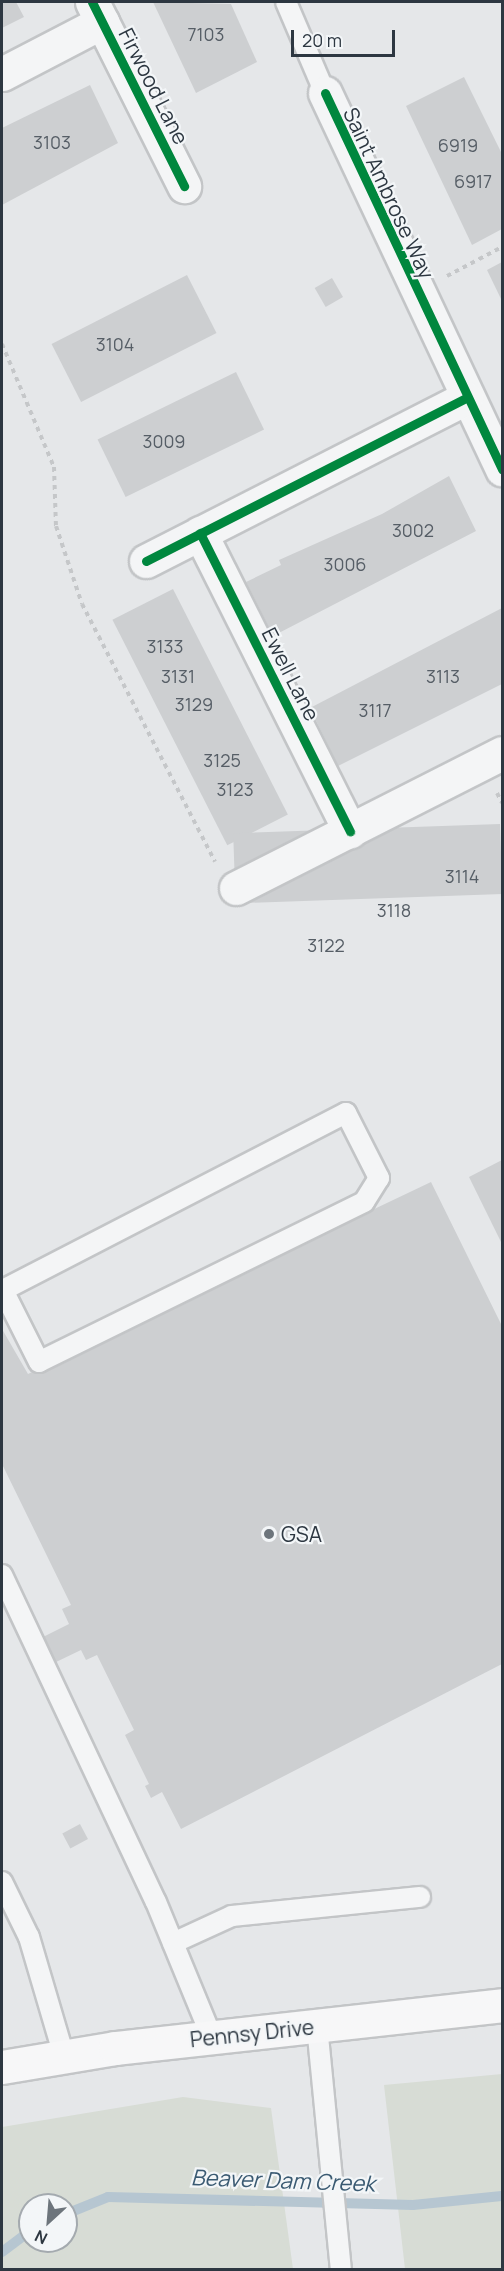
<!DOCTYPE html>
<style>
body{margin:0}
#map{position:relative;width:504px;height:2271px;overflow:hidden;background:#e5e7e9;font-family:Manrope,sans-serif}
div>[style]{position:absolute}
.green>*{inset:0;background:#d7dcd5}
.stream>*{height:10px;margin:-5px;padding:0 5px;transform-origin:5px;border-radius:5px;background:#b6c6d1}
.building>*{inset:0;background:#cdcfd1;transform-origin:0 0}
.path>*{height:4px;margin-top:-2px;transform-origin:0;background:repeating-linear-gradient(90deg,#c5c7c9 0 4.5px,transparent 0 9px)}
.roads{filter:drop-shadow(2px 0 #c3c5c7) drop-shadow(-2px 0 #c3c5c7) drop-shadow(0 2px #c3c5c7) drop-shadow(0 -2px #c3c5c7)}
.lane>*{height:20px;margin:-10px;padding:0 10px;transform-origin:10px;border-radius:10px;background:#f4f5f6}
.street>*{height:33px;margin:-16.5px;padding:0 16.5px;transform-origin:16.5px;border-radius:16.5px;background:#f4f5f6}
.secondary>*{height:33px;margin:-16.5px;padding:0 16.5px;transform-origin:16.5px;border-radius:16.5px;background:#f7f7f8}
.cycleway>*{height:9px;margin:-4.5px;padding:0 4.5px;transform-origin:4.5px;border-radius:4.5px;background:#00873e}
.dots>*{width:16px;height:16px;translate:-50% -50%;box-sizing:border-box;border:3px solid #f3f6f8;border-radius:50%}
span{translate:-50% -50%;white-space:nowrap;text-align:center;line-height:1.15;-webkit-text-stroke:4.5px #f3f6f8;paint-order:stroke}
.number-label{font-size:18px;color:#565e66}
.number-label span{-webkit-text-stroke-width:0}
.street-label{font-size:21px;color:#2d3741}
.poi-label{font-size:21px;color:#2d3741}
.left{translate:0 -50%;text-align:left}
.water-label{font-size:22px;color:#3a5a72;font-style:italic}
.frame{position:absolute;inset:0;border:3px solid #2d3741;pointer-events:none}
.north{position:absolute;left:18px;top:2193px;width:60px;height:60px;box-sizing:border-box;background:#f3f6f8;border:2px solid #a4aaaf;border-radius:50%;rotate:206deg;font-size:16px;font-weight:700;line-height:24px;text-align:center;color:#2d3741}
.north::after{content:'';display:block;margin:auto;width:21px;height:27px;background:#6d757c;clip-path:polygon(50% 0,100% 100%,50% 72%,0 100%)}
.scale{position:absolute;left:291px;top:30px;width:104px;height:27px;box-sizing:border-box;border:3px solid #2d3741;border-top:0;padding-left:8px;font-size:18px;line-height:21px;white-space:nowrap;color:#2d3741;-webkit-text-stroke:4px #f3f6f8;paint-order:stroke}
</style>
<div id="map">
<div class="green">
<i style="clip-path:polygon(502px 2074px,502px 2269px,405px 2269px,384px 2085px)"></i>
<i style="clip-path:polygon(evenodd,183px 2097px,271px 2108px,293px 2269px,2px 2269px,2px 2127px,183px 2097px,30px 2205px,66px 2205px,66px 2241px,30px 2241px,30px 2205px)"></i>
</div>
<div class="stream">
<i style="left:66px;top:2214px;width:45px;rotate:-22deg"></i>
<i style="left:108px;top:2197px;width:305px;rotate:1.5deg"></i>
<i style="left:413px;top:2205px;width:89px;rotate:-5.8deg"></i>
<i style="left:2px;top:2252px;width:35px;rotate:-37deg"></i>
</div>
<div class="building">
<i style="clip-path:polygon(2px 2px,16px 2px,24px 17px,2px 28px)"></i>
<i style="clip-path:polygon(153px 2px,231px 4px,257px 62px,196px 93px)"></i>
<i style="clip-path:polygon(464px 77px,502px 154px,502px 229px,472px 245px,406px 106px)"></i>
<i style="clip-path:polygon(90px 85px,118px 143px,2px 205px,2px 128px)"></i>
<i style="clip-path:polygon(502px 262px,502px 301px,487px 270px)"></i>
<i style="left:187px;top:275px;width:65px;height:152px;rotate:63deg"></i>
<i style="left:332px;top:278px;width:22px;height:20px;rotate:60deg"></i>
<i style="left:236px;top:372px;width:64px;height:154px;rotate:64deg"></i>
<i style="clip-path:polygon(449px 476px,476px 531px,273px 636px,246px 582px,281px 565px,279px 560px,382px 514px)"></i>
<i style="left:173px;top:589px;width:253px;height:68px;rotate:63deg"></i>
<i style="clip-path:polygon(502px 608px,502px 684px,338px 766px,310px 708px)"></i>
<i style="left:500px;top:824px;width:70px;height:267px;rotate:88deg"></i>
<i style="clip-path:polygon(502px 1160px,502px 1244px,469px 1177px)"></i>
<i style="clip-path:polygon(431px 1182px,502px 1326px,502px 1664px,181px 1829px,162px 1792px,151px 1798px,145px 1786px,149px 1784px,125px 1735px,134px 1730px,97px 1655px,86px 1660px,81px 1650px,54px 1663px,41px 1638px,69px 1624px,62px 1609px,71px 1605px,2px 1464px,2px 1329px,28px 1374px)"></i>
<i style="left:80px;top:1824px;width:17px;height:20px;rotate:62deg"></i>
</div>
<div class="path">
<i style="left:447px;top:276px;width:62px;rotate:-27.8deg"></i>
<i style="left:2px;top:344px;width:134px;rotate:67.1deg"></i>
<i style="left:54px;top:467px;width:59px;rotate:88.1deg"></i>
<i style="left:56px;top:526px;width:82px;rotate:71.6deg"></i>
<i style="left:82px;top:604px;width:290px;rotate:62.7deg"></i>
<i style="left:497px;top:793px;width:11px;rotate:63deg"></i>
</div>
<div class="roads">
<div class="lane">
<i style="left:286px;top:2px;width:99px;rotate:66.8deg"></i>
<i style="left:2px;top:1291px;width:1px;rotate:-45deg"></i>
<i style="left:3px;top:1290px;width:386px;rotate:-27.3deg"></i>
<i style="left:346px;top:1113px;width:73px;rotate:63.1deg"></i>
<i style="left:379px;top:1178px;width:28px;rotate:122deg"></i>
<i style="left:364px;top:1202px;width:362px;rotate:153.8deg"></i>
<i style="left:39px;top:1362px;width:80px;rotate:-116.6deg"></i>
<i style="left:2px;top:1575px;width:361px;rotate:64.8deg"></i>
<i style="left:156px;top:1902px;width:147px;rotate:67.6deg"></i>
<i style="left:2px;top:1882px;width:61px;rotate:63.9deg"></i>
<i style="left:29px;top:1937px;width:124px;rotate:73.6deg"></i>
<i style="left:173px;top:1943px;width:65px;rotate:-24.6deg"></i>
<i style="left:232px;top:1916px;width:189px;rotate:-5.8deg"></i>
<i style="left:317px;top:2026px;width:245px;rotate:84.4deg"></i>
</div>
<div class="street">
<i style="left:92px;top:2px;width:206px;rotate:63.4deg"></i>
<i style="left:2px;top:74px;width:113px;rotate:-27.5deg"></i>
<i style="left:325px;top:93px;width:416px;rotate:64.8deg"></i>
<i style="left:200px;top:533px;width:334px;rotate:63.3deg"></i>
<i style="left:146px;top:561px;width:359px;rotate:-27deg"></i>
<i style="left:236px;top:888px;width:298px;rotate:-26.9deg"></i>
</div>
<div class="secondary">
<i style="left:2px;top:2067px;width:115px;rotate:-9.5deg"></i>
<i style="left:115px;top:2048px;width:389px;rotate:-6.3deg"></i>
</div>
</div>
<div class="cycleway">
<i style="left:92px;top:2px;width:206px;rotate:63.4deg"></i>
<i style="left:325px;top:93px;width:416px;rotate:64.8deg"></i>
<i style="left:200px;top:533px;width:334px;rotate:63.3deg"></i>
<i style="left:146px;top:561px;width:359px;rotate:-27deg"></i>
</div>
<div class="dots">
<i style="left:269px;top:1534px;background:#6d757c"></i>
</div>
<div class="number-label">
<span style="left:206px;top:34px">7103</span>
<span style="left:52px;top:142px">3103</span>
<span style="left:458px;top:145px">6919</span>
<span style="left:473px;top:181px">6917</span>
<span style="left:115px;top:344px">3104</span>
<span style="left:164px;top:441px">3009</span>
<span style="left:413px;top:530px">3002</span>
<span style="left:345px;top:564px">3006</span>
<span style="left:165px;top:646px">3133</span>
<span style="left:178px;top:676px">3131</span>
<span style="left:443px;top:676px">3113</span>
<span style="left:194px;top:704px">3129</span>
<span style="left:375px;top:710px">3117</span>
<span style="left:222px;top:760px">3125</span>
<span style="left:235px;top:789px">3123</span>
<span style="left:462px;top:876px">3114</span>
<span style="left:394px;top:910px">3118</span>
<span style="left:326px;top:945px">3122</span>
</div>
<div class="street-label">
<span style="left:154px;top:86px;rotate:63deg">Firwood Lane</span>
<span style="left:389px;top:193px;rotate:65deg">Saint Ambrose Way</span>
<span style="left:291px;top:674px;rotate:63deg">Ewell Lane</span>
<span style="left:252px;top:2033px;rotate:-6deg">Pennsy Drive</span>
</div>
<div class="poi-label">
<span class="left" style="left:281px;top:1534px">GSA</span>
</div>
<div class="water-label">
<span style="left:283px;top:2181px;rotate:2deg">Beaver Dam Creek</span>
</div>
<div class="frame"></div>
<div class="north">N</div>
<div class="scale">20 m</div>
</div>
